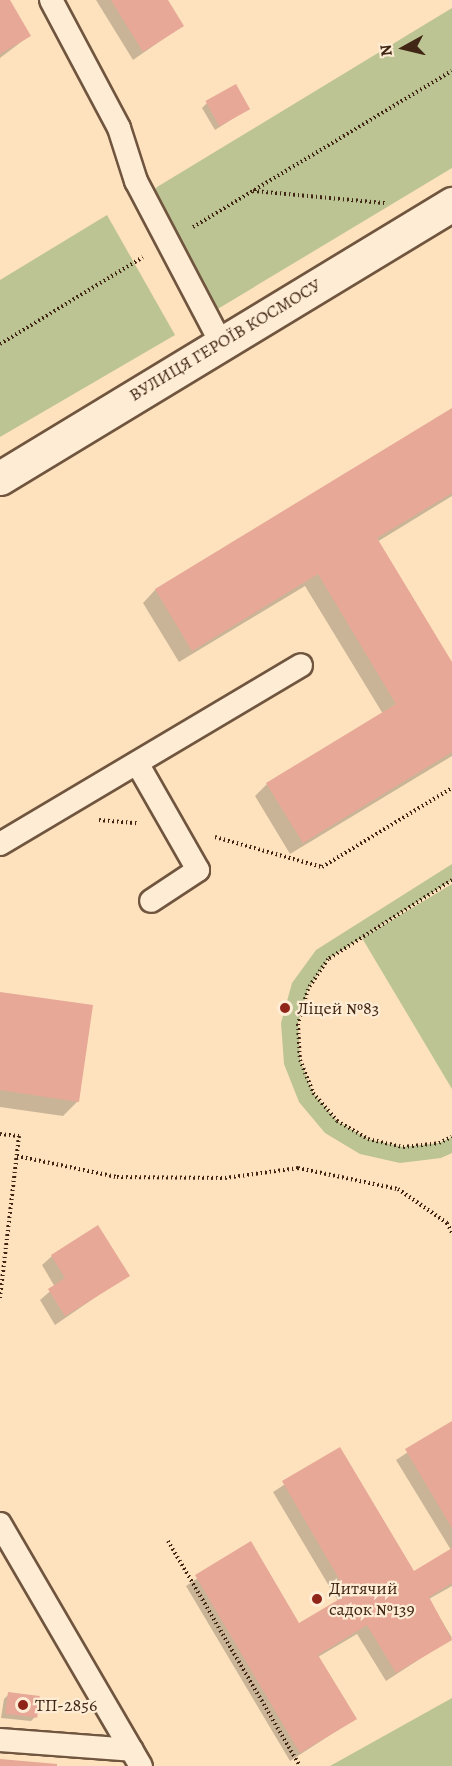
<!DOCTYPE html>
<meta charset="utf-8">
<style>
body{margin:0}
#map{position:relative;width:452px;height:1766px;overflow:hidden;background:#fde2bd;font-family:Alegreya,serif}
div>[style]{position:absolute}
.green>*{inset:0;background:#bdc493}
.shadow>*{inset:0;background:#0003}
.building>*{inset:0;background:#e7a897;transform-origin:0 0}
.path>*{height:4px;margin-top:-2px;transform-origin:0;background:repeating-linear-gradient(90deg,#412615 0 1.5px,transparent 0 4.5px)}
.roads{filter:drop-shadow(2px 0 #70553f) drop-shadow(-2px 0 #70553f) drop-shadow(0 2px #70553f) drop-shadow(0 -2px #70553f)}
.service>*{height:22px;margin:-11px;padding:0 11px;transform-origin:11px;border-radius:11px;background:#feecd4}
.secondary>*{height:33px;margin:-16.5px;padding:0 16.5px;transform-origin:16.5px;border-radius:16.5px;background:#feecd4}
.dots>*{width:16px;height:16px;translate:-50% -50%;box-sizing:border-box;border:3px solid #feecd4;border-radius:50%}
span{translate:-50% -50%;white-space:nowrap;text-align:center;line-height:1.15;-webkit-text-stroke:4.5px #feecd4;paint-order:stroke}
.street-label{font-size:18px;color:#412615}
.poi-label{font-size:18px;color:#412615}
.left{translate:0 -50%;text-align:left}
.north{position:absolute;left:374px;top:18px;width:60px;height:60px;-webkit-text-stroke:4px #feecd4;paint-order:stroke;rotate:262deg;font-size:16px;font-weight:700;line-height:24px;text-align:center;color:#412615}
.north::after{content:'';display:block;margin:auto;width:21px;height:27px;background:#412615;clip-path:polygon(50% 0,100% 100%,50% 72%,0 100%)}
</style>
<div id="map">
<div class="green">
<i style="clip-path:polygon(452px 8px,452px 168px,206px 316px,146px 201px,157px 187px)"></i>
<i style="clip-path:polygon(107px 215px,175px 335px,0 437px,0 280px)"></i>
<i style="clip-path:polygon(452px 864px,452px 880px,328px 959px,308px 989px,298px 1023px,300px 1060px,313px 1093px,337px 1121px,368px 1139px,403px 1147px,439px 1143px,452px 1137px,452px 1153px,441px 1158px,400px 1163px,360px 1154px,325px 1133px,299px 1102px,284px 1064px,281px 1023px,292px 983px,316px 950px)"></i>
<i style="clip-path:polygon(452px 884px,452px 1089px,362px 938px)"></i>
<i style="clip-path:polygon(452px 1698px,452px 1766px,330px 1766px)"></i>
</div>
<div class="shadow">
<i style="clip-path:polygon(0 0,8px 0,29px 36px,0 58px)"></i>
<i style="clip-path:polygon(96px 0,167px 0,182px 26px,133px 60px)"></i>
<i style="clip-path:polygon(207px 103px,248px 109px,215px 130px,202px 108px)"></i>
<i style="clip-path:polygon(452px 410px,452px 496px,377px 542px,452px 665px,452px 756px,290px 854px,255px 796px,267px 784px,383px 714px,305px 586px,179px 662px,143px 603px,155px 590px)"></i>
<i style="clip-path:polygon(0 994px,78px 1101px,63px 1116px,0 1107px)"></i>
<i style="clip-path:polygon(52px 1256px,128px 1275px,55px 1325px,40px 1300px,55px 1287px,42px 1265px)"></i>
<i style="clip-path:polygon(452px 1423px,452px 1586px,429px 1599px,452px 1638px,386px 1681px,357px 1634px,318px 1657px,355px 1719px,290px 1761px,186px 1586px,250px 1543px,299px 1625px,338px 1601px,273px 1492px,339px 1449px,413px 1573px,451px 1550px,396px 1460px)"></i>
<i style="clip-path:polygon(9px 1694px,36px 1716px,31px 1721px,1px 1718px,4px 1699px)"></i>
</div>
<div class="building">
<i style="clip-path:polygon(0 0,10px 0,31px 36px,0 54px)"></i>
<i style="clip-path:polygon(111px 0,168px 0,184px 26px,143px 52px)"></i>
<i style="left:236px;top:84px;width:29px;height:35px;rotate:61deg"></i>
<i style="clip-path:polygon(452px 408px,452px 493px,377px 538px,452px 662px,452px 752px,303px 843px,266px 783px,396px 704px,318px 574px,192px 651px,155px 589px)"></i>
<i style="clip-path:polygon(0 992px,93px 1005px,79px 1102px,0 1090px)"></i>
<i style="clip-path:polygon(98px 1225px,130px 1276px,65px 1316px,48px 1289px,65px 1278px,51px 1255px)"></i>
<i style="clip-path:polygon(452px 1421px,452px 1528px,405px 1449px)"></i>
<i style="clip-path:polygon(340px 1447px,414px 1571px,452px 1548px,452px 1583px,429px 1597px,452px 1640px,396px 1673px,367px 1625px,318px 1655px,357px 1719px,300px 1753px,195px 1575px,251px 1541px,299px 1623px,348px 1594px,282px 1481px)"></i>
<i style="left:8px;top:1692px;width:32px;height:22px;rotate:7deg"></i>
<i style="clip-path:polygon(0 1759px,57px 1764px,57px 1766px,0 1766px)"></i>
</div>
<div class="path">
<i style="left:253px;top:191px;width:134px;rotate:5.2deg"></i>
<i style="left:193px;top:227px;width:302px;rotate:-31.1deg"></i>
<i style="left:0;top:344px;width:167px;rotate:-31.3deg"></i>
<i style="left:99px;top:820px;width:38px;rotate:5deg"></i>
<i style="left:215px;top:837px;width:111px;rotate:15.7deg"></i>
<i style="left:322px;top:867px;width:152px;rotate:-31.3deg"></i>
<i style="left:452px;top:880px;width:147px;rotate:147.5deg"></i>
<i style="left:328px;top:959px;width:36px;rotate:124deg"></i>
<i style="left:308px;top:989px;width:36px;rotate:106deg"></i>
<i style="left:298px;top:1024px;width:36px;rotate:87deg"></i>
<i style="left:300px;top:1060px;width:35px;rotate:68deg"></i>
<i style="left:313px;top:1093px;width:37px;rotate:49deg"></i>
<i style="left:337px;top:1121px;width:36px;rotate:30deg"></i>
<i style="left:368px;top:1139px;width:36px;rotate:13deg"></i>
<i style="left:403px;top:1147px;width:36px;rotate:-6deg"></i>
<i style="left:439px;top:1143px;width:14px;rotate:-25deg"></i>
<i style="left:0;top:1134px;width:19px;rotate:6deg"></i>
<i style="left:19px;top:1136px;width:163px;rotate:96.7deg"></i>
<i style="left:17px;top:1156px;width:102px;rotate:11.9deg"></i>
<i style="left:117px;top:1177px;width:108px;rotate:0.5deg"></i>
<i style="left:225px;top:1178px;width:74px;rotate:-7.8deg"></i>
<i style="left:298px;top:1168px;width:102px;rotate:11.9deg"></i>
<i style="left:398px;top:1189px;width:60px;rotate:34.8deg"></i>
<i style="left:447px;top:1223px;width:11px;rotate:63deg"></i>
<i style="left:168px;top:1541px;width:259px;rotate:59.6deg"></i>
</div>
<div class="roads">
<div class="service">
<i style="left:51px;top:0;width:145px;rotate:62deg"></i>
<i style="left:119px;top:128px;width:56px;rotate:72.2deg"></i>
<i style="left:136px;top:181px;width:181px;rotate:62.3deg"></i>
<i style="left:137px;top:763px;width:123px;rotate:60.3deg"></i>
<i style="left:198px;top:870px;width:56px;rotate:146.6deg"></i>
<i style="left:0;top:844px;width:350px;rotate:-30.7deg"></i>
<i style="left:0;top:1524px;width:280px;rotate:59.8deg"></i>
<i style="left:0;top:1740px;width:132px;rotate:4.3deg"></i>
</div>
<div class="secondary">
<i style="left:0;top:478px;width:529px;rotate:-31.22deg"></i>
</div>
</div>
<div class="dots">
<i style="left:285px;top:1008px;background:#8f2418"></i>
<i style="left:317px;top:1599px;background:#8f2418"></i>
<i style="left:23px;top:1705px;background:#8f2418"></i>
</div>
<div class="street-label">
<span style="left:225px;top:340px;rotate:-31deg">ВУЛИЦЯ ГЕРОЇВ КОСМОСУ</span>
</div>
<div class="poi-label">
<span class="left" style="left:297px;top:1008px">Ліцей №83</span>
<span class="left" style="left:329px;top:1599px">Дитячий<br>садок №139</span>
<span class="left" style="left:35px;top:1705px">ТП-2856</span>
</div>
<div class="north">N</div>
</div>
